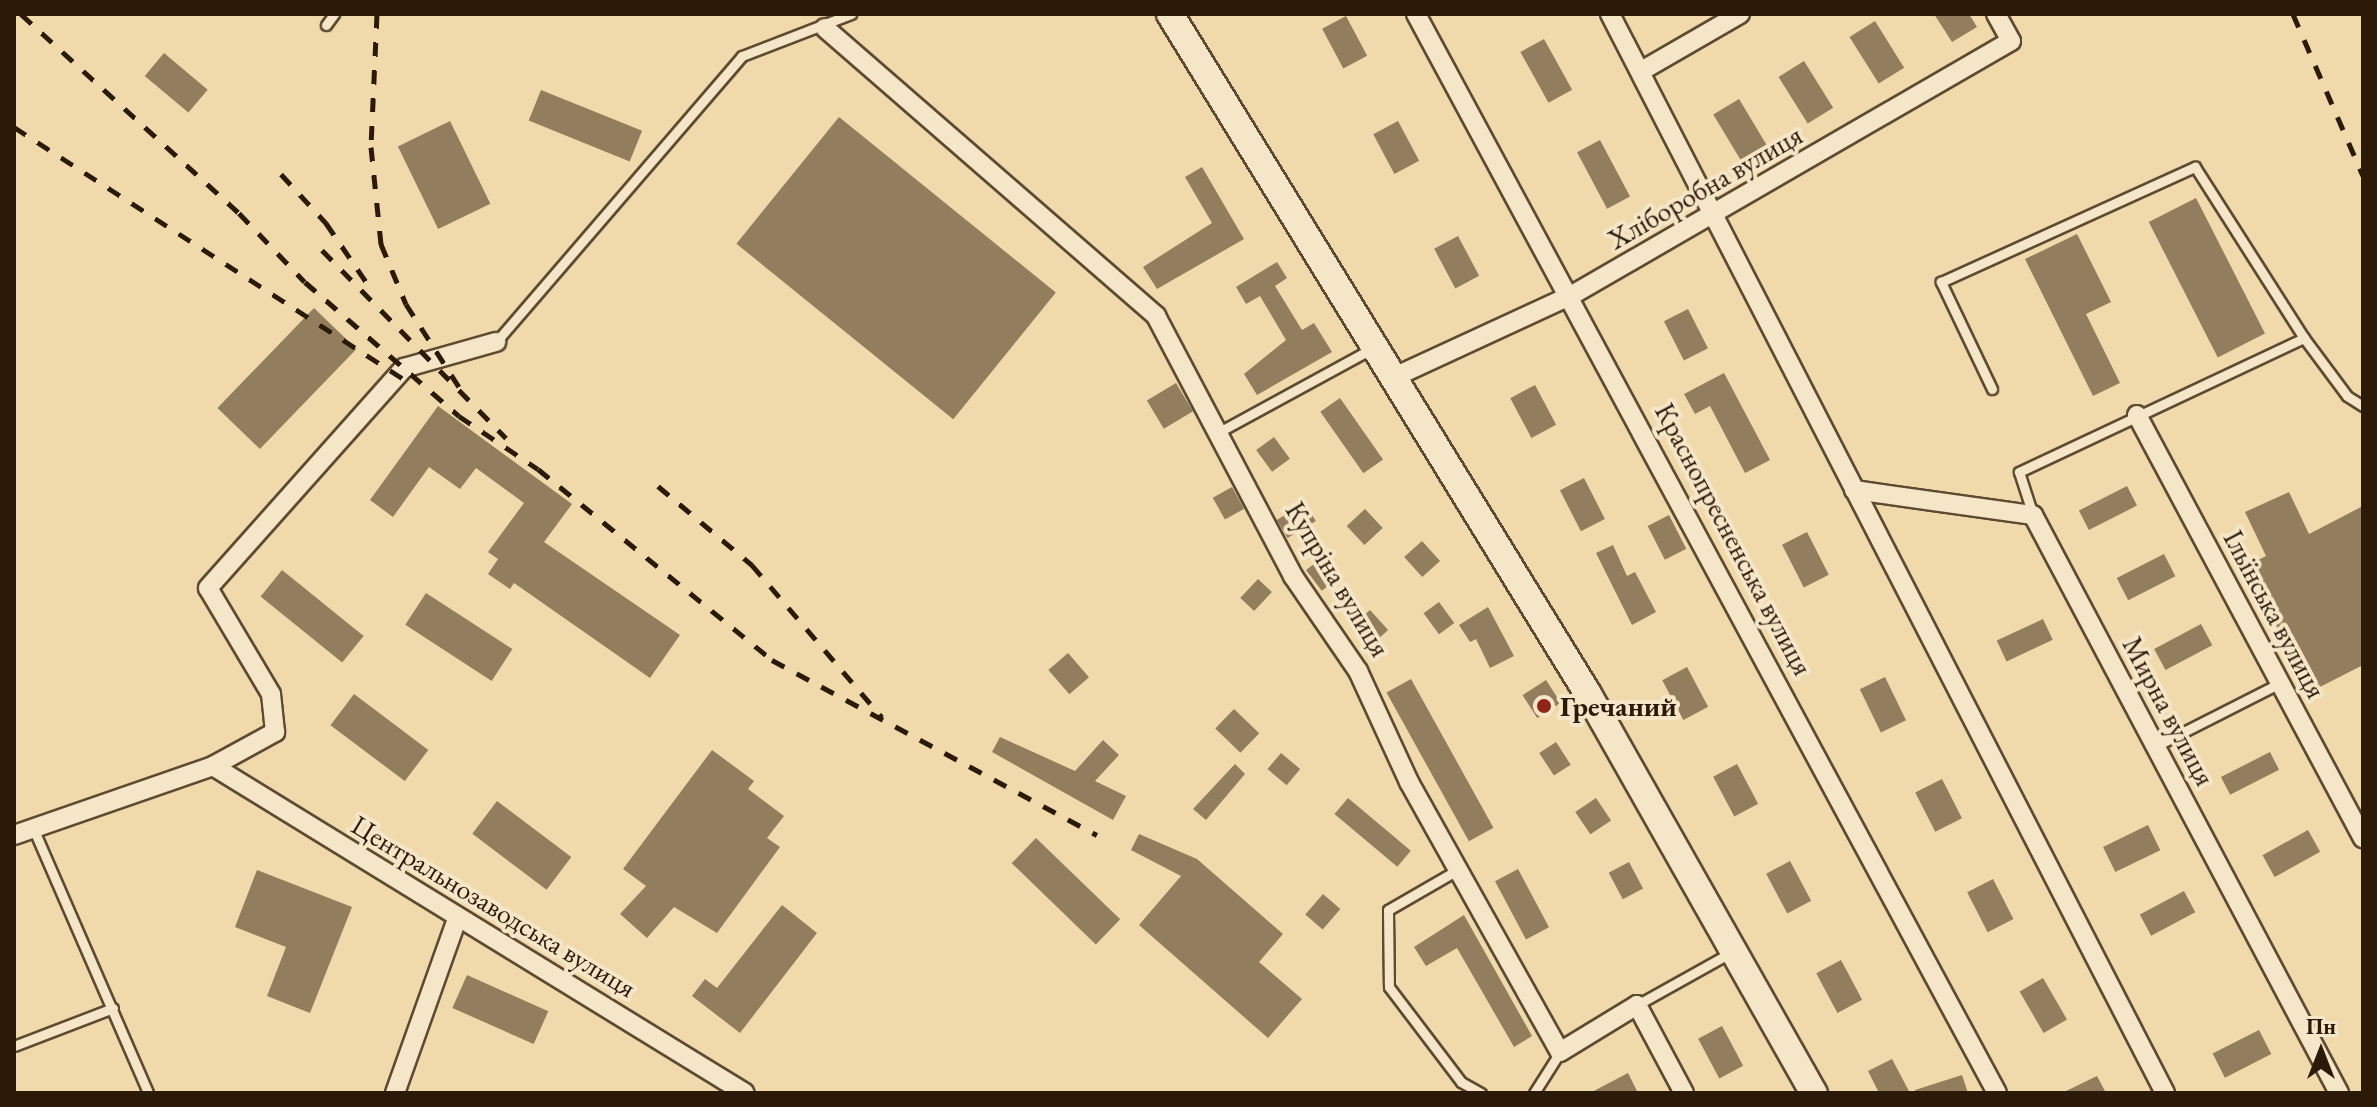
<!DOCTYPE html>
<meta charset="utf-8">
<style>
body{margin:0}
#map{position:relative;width:2377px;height:1107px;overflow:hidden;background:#f0d9aa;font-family:"EB Garamond",serif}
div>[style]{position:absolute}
.building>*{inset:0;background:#927d5d;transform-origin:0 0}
.roads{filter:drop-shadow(2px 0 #5d4a31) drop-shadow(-2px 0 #5d4a31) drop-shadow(0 2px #5d4a31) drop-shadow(0 -2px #5d4a31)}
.service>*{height:9px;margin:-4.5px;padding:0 4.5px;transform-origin:4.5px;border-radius:4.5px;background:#f5e6c8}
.minor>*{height:18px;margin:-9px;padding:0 9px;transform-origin:9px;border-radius:9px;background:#f5e6c8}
.secondary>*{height:26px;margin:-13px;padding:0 13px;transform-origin:13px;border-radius:13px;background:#f5e6c8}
.rail>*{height:5px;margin-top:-2.5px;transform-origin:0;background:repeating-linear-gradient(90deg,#2c1a09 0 14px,transparent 0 28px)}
.dots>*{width:22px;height:22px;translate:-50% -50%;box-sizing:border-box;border:4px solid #f5e6c8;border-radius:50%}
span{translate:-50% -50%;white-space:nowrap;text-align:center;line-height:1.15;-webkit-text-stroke:8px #f5e6c8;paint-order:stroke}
.street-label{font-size:28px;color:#2c1a09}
.poi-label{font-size:28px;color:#2c1a09;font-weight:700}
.left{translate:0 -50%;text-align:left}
.frame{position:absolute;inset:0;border:16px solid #2c1a09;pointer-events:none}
.north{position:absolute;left:2281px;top:1011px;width:80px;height:80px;-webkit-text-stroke:6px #f5e6c8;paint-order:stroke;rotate:0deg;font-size:22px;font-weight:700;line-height:32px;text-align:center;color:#2c1a09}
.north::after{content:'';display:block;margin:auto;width:28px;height:36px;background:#2c1a09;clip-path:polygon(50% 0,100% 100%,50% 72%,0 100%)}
</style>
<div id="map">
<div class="building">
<i style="clip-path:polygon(1934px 14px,1969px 14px,1977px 27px,1952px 42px)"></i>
<i style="left:1346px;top:16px;width:45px;height:27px;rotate:62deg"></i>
<i style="left:1875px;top:21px;width:55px;height:30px;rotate:58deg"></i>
<i style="left:1544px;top:39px;width:58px;height:27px;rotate:61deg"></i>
<i style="left:164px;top:53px;width:57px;height:30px;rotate:40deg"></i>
<i style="left:1804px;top:61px;width:55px;height:30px;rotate:58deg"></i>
<i style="left:541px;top:90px;width:109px;height:33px;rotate:22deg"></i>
<i style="left:1739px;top:99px;width:56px;height:30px;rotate:59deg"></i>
<i style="left:839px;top:117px;width:279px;height:163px;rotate:39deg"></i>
<i style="left:450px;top:121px;width:92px;height:58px;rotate:64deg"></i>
<i style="left:1398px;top:121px;width:45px;height:28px;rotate:62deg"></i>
<i style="left:1600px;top:140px;width:64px;height:26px;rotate:62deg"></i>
<i style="clip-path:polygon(1202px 167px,1244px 239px,1157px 289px,1143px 267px,1212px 223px,1185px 177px)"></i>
<i style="left:2196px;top:198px;width:152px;height:53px;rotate:63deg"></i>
<i style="clip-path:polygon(2077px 234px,2111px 302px,2086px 314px,2120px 383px,2093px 396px,2025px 259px)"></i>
<i style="left:1458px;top:236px;width:45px;height:27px;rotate:62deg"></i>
<i style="clip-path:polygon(1277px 262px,1287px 278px,1275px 286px,1302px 330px,1314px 323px,1332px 352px,1257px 395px,1244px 374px,1286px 340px,1260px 296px,1246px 304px,1236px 287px)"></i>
<i style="left:314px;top:308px;width:59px;height:139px;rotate:44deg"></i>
<i style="left:1688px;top:309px;width:44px;height:27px;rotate:63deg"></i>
<i style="clip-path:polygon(1724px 373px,1770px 460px,1745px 473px,1710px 406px,1695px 414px,1684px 394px)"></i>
<i style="left:1176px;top:383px;width:33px;height:34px;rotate:59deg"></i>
<i style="left:1535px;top:385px;width:45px;height:28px;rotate:62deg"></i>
<i style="left:1340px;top:398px;width:75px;height:24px;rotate:55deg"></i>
<i style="clip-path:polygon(438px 406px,572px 504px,544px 542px,680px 635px,650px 678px,514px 583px,510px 589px,488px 574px,498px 559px,488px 552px,524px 503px,476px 468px,460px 489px,429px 467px,393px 517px,370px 500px)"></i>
<i style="left:1274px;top:437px;width:27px;height:22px;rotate:54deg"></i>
<i style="left:1584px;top:478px;width:46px;height:27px;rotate:63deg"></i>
<i style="left:2127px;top:486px;width:22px;height:54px;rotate:63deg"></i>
<i style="left:1232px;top:487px;width:25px;height:22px;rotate:61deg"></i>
<i style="clip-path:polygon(2289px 492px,2309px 534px,2363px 506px,2363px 665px,2310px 692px,2246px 566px,2266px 556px,2245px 512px)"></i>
<i style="left:1305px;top:503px;width:21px;height:33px;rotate:59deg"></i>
<i style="left:1365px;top:509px;width:26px;height:25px;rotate:47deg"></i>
<i style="left:1669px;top:515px;width:38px;height:24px;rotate:63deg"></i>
<i style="left:1807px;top:532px;width:48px;height:28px;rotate:63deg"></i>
<i style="left:1422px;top:541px;width:27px;height:24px;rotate:48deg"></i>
<i style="clip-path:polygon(1613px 545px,1627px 576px,1635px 572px,1656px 612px,1632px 625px,1596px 553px)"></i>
<i style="left:2164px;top:554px;width:25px;height:53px;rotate:63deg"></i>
<i style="left:1326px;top:555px;width:26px;height:25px;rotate:53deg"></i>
<i style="left:282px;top:570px;width:105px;height:34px;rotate:39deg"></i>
<i style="left:1258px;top:579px;width:19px;height:26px;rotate:43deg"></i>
<i style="left:426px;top:593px;width:103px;height:38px;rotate:33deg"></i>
<i style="left:1439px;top:602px;width:26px;height:19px;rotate:54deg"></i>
<i style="clip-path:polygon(1488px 607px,1514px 656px,1490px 668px,1476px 639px,1470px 642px,1459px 625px)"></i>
<i style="left:1370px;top:610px;width:27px;height:25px;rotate:48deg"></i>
<i style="left:2043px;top:619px;width:23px;height:51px;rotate:65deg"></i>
<i style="left:2201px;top:624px;width:24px;height:53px;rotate:62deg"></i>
<i style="left:1068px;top:653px;width:32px;height:26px;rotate:49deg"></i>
<i style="left:1687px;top:667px;width:45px;height:28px;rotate:62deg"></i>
<i style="left:1885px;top:677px;width:48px;height:28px;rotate:64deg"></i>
<i style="left:1411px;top:679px;width:170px;height:28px;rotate:61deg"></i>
<i style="left:1546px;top:680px;width:27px;height:28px;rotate:57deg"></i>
<i style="left:354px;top:694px;width:93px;height:39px;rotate:37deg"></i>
<i style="left:1234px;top:709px;width:35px;height:27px;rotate:44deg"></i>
<i style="clip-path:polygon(1000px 737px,1075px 771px,1103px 740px,1119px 755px,1095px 781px,1126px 796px,1113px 820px,992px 752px)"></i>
<i style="left:1556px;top:742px;width:27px;height:20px;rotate:57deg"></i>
<i style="clip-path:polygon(712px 750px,754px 781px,748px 789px,784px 816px,767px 838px,780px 847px,717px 933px,674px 907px,647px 938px,620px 914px,646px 886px,623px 869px)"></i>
<i style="left:2270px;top:752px;width:20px;height:55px;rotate:63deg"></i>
<i style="left:1281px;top:753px;width:25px;height:21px;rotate:40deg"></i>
<i style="clip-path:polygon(1235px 764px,1245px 774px,1206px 820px,1193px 809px)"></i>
<i style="left:1737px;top:764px;width:45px;height:27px;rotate:62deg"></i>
<i style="left:1942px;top:779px;width:44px;height:30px;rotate:63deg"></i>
<i style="left:1348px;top:798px;width:82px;height:21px;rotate:40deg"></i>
<i style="left:1596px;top:798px;width:27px;height:25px;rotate:56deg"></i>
<i style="left:497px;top:801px;width:93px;height:41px;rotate:37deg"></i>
<i style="left:2148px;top:825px;width:28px;height:50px;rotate:64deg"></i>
<i style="left:2308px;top:830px;width:25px;height:52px;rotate:61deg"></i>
<i style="clip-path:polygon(1139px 834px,1197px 859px,1283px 934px,1259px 962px,1302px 999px,1268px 1038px,1139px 925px,1181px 876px,1131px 850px)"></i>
<i style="left:1036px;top:838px;width:117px;height:35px;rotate:44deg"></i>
<i style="left:1790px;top:861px;width:45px;height:27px;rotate:62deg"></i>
<i style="left:1629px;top:862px;width:30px;height:23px;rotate:62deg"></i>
<i style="left:1518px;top:869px;width:66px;height:26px;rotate:62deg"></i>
<i style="clip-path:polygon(257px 870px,352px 907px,310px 1013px,267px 996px,286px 947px,235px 927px)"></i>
<i style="left:1993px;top:879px;width:45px;height:29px;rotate:63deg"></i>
<i style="left:2184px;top:891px;width:24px;height:50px;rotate:62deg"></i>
<i style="left:1323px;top:894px;width:23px;height:27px;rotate:41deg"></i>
<i style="clip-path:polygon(782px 905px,817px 933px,740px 1033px,692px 996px,705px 979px,717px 988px)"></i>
<i style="clip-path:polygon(1464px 915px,1532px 1036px,1514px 1047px,1457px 948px,1426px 966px,1414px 947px)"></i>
<i style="left:1841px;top:960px;width:45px;height:28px;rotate:62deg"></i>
<i style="left:467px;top:975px;width:89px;height:36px;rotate:24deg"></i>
<i style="left:2043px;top:978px;width:48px;height:27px;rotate:60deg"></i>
<i style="left:1722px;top:1026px;width:45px;height:27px;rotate:62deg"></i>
<i style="left:2259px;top:1030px;width:27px;height:52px;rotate:63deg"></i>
<i style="clip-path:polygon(1892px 1059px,1910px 1093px,1879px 1093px,1868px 1071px)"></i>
<i style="clip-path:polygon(1628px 1073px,1638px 1093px,1590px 1093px)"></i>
<i style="clip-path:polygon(1962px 1075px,1968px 1093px,1915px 1093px,1915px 1090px)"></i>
<i style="clip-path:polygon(2097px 1076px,2106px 1093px,2062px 1093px)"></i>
</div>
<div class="roads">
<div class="service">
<i style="left:326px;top:25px;width:14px;rotate:-54deg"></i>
<i style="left:496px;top:342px;width:377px;rotate:-49.3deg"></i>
<i style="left:742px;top:56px;width:117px;rotate:-21.1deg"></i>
<i style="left:1992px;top:389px;width:119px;rotate:-115.5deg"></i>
<i style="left:1941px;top:282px;width:279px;rotate:-24.4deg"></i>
<i style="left:2195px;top:167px;width:203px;rotate:57.5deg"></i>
<i style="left:2304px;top:338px;width:72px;rotate:53.4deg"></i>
<i style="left:2347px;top:396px;width:19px;rotate:32deg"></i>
<i style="left:1219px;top:432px;width:173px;rotate:-28.6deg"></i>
<i style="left:2033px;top:515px;width:45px;rotate:-108deg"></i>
<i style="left:2019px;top:472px;width:315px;rotate:-25.2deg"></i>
<i style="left:2156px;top:746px;width:139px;rotate:-26.9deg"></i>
<i style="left:33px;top:828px;width:289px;rotate:66.5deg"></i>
<i style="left:1459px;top:869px;width:82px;rotate:150deg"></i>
<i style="left:1388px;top:910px;width:77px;rotate:89.3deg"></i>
<i style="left:1389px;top:987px;width:119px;rotate:52.8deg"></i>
<i style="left:1461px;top:1082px;width:23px;rotate:29deg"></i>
<i style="left:1637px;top:1005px;width:109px;rotate:-29.2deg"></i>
<i style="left:14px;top:1046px;width:106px;rotate:-21deg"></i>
<i style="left:1534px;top:1093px;width:49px;rotate:-57.6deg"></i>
</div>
<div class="minor">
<i style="left:1416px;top:14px;width:1225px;rotate:61.7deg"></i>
<i style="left:1610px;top:14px;width:1213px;rotate:62.78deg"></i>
<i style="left:825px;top:28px;width:439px;rotate:41deg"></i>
<i style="left:1156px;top:316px;width:294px;rotate:62.2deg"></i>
<i style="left:1293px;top:576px;width:115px;rotate:55.6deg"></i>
<i style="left:1358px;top:671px;width:122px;rotate:65.3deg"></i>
<i style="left:1409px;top:782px;width:309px;rotate:60.8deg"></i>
<i style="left:1560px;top:1052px;width:90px;rotate:-31.4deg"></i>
<i style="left:1637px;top:1005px;width:100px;rotate:61.9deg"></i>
<i style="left:1643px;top:70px;width:112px;rotate:-30deg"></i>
<i style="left:1390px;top:379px;width:200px;rotate:-24.8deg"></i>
<i style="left:1572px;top:295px;width:507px;rotate:-30.05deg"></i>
<i style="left:2011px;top:41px;width:31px;rotate:-119deg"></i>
<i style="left:2137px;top:415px;width:480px;rotate:61.9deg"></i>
<i style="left:1854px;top:490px;width:181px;rotate:8deg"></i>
<i style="left:2033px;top:515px;width:654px;rotate:62.1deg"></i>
<i style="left:213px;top:766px;width:624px;rotate:31.58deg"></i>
<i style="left:14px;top:835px;width:211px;rotate:-19.1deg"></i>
<i style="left:213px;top:766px;width:71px;rotate:-28.7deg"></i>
<i style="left:275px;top:732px;width:38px;rotate:-96deg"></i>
<i style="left:271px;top:694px;width:123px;rotate:-120.7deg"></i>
<i style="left:208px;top:588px;width:295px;rotate:-48.3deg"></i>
<i style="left:404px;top:368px;width:96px;rotate:-15.8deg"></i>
<i style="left:395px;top:1093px;width:185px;rotate:-70.4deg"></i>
</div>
<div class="secondary">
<i style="left:1170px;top:14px;width:798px;rotate:58.42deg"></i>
<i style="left:1588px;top:694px;width:459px;rotate:60.5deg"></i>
</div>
</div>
<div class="rail">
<i style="left:21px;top:14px;width:295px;rotate:42.4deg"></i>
<i style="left:239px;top:213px;width:95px;rotate:46.3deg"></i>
<i style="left:305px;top:282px;width:204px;rotate:41deg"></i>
<i style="left:459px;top:416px;width:95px;rotate:33.9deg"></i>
<i style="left:538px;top:469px;width:302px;rotate:39.2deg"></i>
<i style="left:772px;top:660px;width:369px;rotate:28.3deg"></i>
<i style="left:377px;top:14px;width:133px;rotate:92.6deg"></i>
<i style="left:371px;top:147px;width:98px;rotate:84.1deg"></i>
<i style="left:381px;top:244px;width:65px;rotate:67.4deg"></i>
<i style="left:406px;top:304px;width:112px;rotate:57.4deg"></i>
<i style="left:2293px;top:14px;width:176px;rotate:66.6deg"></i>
<i style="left:14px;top:127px;width:463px;rotate:32.9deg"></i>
<i style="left:281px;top:174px;width:67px;rotate:47.4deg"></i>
<i style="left:326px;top:223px;width:80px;rotate:55.7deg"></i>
<i style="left:322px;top:250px;width:263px;rotate:45.6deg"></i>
<i style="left:658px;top:486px;width:123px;rotate:40deg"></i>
<i style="left:752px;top:565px;width:200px;rotate:49.5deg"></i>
</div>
<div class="dots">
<i style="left:1544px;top:706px;background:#8f2418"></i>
</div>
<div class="street-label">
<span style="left:1705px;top:187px;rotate:-30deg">Хліборобна вулиця</span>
<span style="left:1734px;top:539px;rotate:62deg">Краснопресненська вулиця</span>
<span style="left:1338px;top:579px;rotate:59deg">Купріна вулиця</span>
<span style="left:2275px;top:614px;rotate:62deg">Ільїнська вулиця</span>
<span style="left:2169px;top:711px;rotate:62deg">Мирна вулиця</span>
<span style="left:494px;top:906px;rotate:31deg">Центральнозаводська вулиця</span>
</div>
<div class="poi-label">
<span class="left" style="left:1560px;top:706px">Гречаний</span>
</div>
<div class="frame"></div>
<div class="north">Пн</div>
</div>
